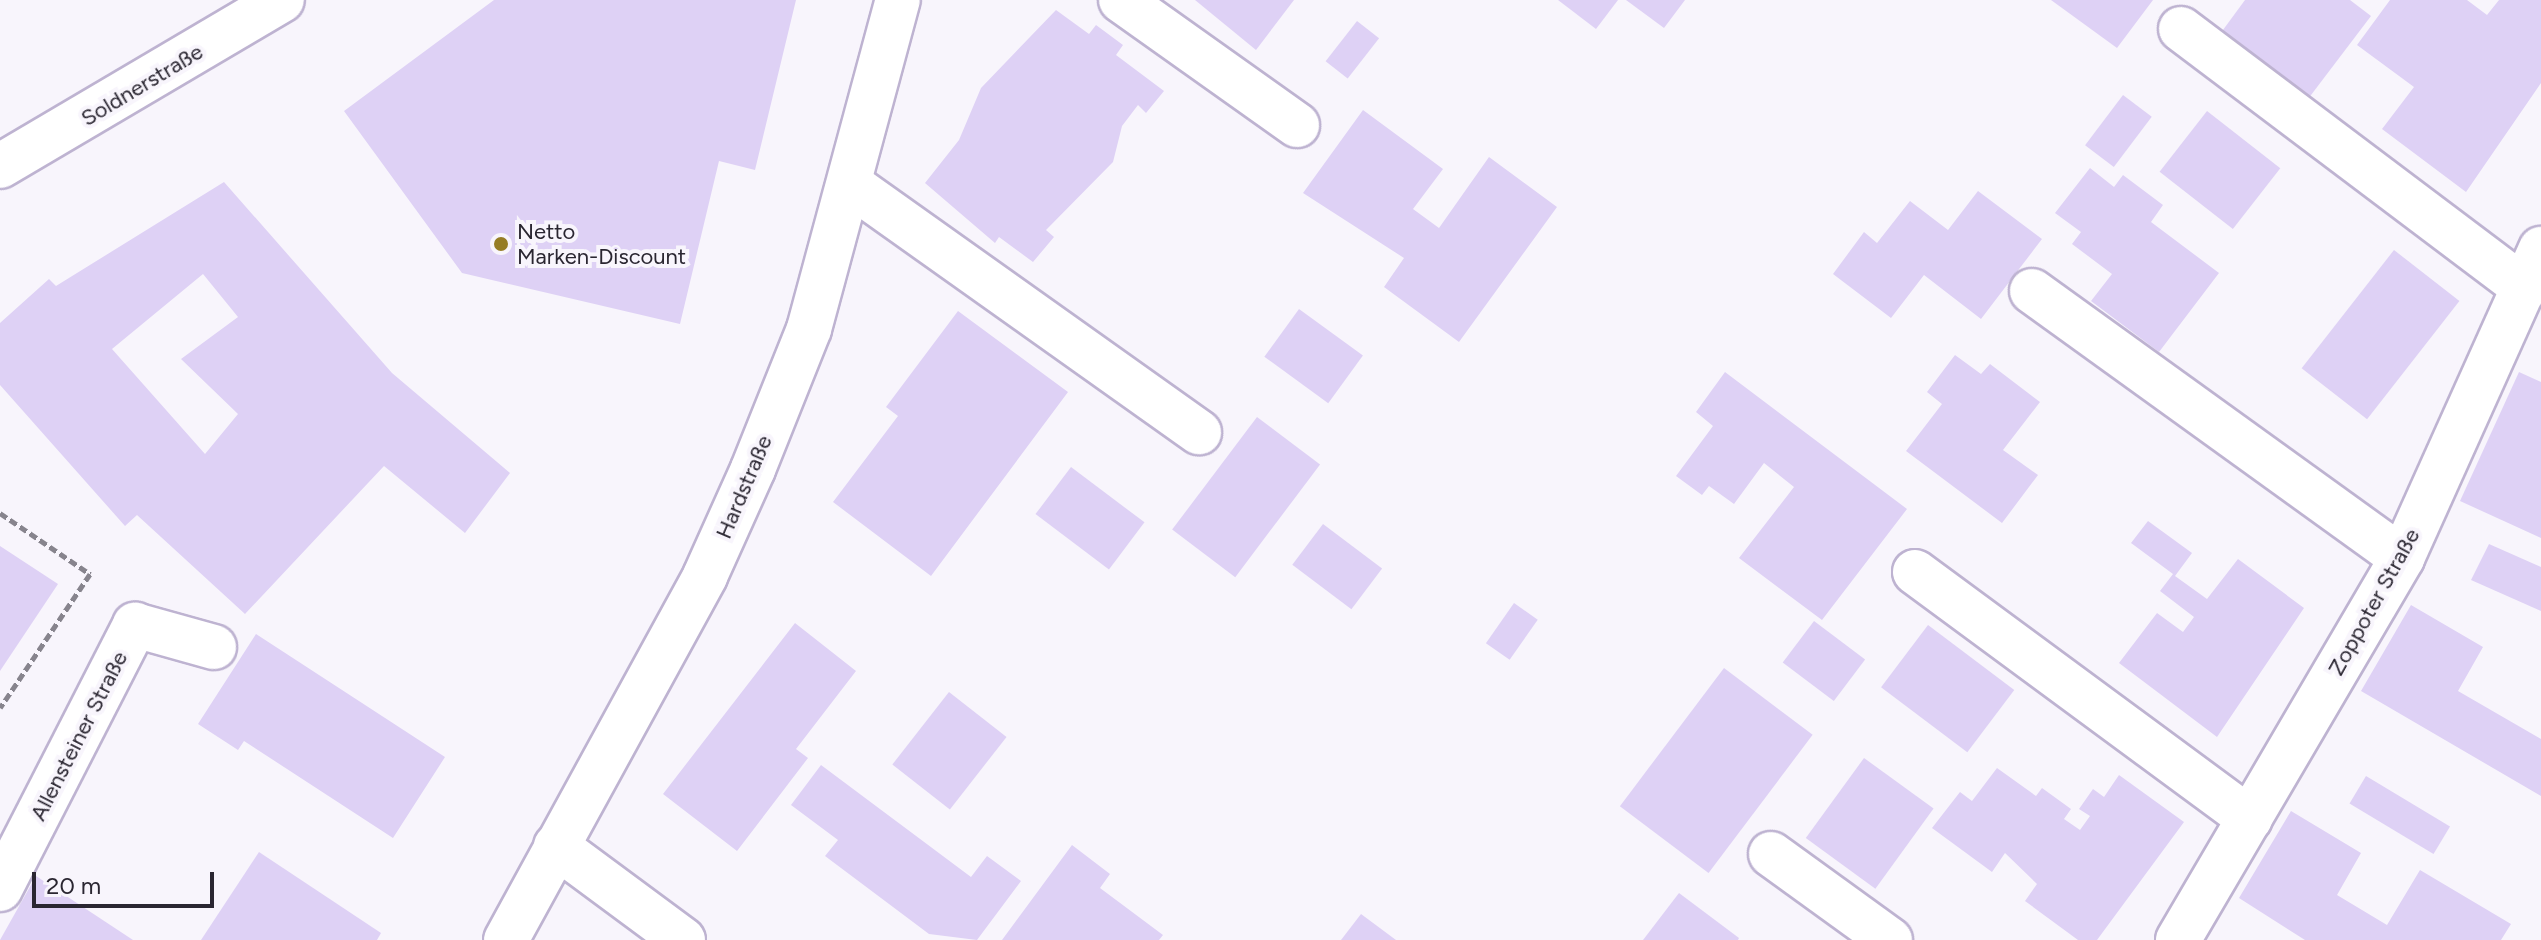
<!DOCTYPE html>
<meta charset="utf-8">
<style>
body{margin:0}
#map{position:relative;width:2541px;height:940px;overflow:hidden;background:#f8f5fc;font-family:Figtree,sans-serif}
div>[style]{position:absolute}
.building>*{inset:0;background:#ded1f5;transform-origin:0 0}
.path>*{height:5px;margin-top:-2.5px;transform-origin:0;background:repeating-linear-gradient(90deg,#87848d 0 8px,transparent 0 12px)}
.roads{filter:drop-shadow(2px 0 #beb3d1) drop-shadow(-2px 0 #beb3d1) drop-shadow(0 2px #beb3d1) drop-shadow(0 -2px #beb3d1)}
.minor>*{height:44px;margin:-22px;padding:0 22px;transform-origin:22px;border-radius:22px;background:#fff}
.dots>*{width:22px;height:22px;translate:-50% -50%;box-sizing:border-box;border:4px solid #f8f5fc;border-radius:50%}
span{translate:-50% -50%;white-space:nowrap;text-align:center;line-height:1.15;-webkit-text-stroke:8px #f8f5fc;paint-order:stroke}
.street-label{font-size:22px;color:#2a2631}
.poi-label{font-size:22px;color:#2a2631}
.left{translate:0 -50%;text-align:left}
.scale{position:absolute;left:32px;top:872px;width:182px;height:36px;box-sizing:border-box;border:4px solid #2a2631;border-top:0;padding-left:10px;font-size:24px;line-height:28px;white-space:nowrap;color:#2a2631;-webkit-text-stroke:6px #f8f5fc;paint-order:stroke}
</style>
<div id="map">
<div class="building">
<i style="clip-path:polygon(494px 0,796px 0,755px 170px,719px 161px,680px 324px,462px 273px,344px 111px)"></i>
<i style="clip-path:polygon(1195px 0,1294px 0,1256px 50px)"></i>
<i style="clip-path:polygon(1558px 0,1618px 0,1596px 29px)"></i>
<i style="clip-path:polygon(1626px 0,1685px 0,1664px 28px)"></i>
<i style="clip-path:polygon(2051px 0,2153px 0,2117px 48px)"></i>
<i style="clip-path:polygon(2245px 0,2350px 0,2371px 16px,2308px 99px,2220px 34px)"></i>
<i style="clip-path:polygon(2390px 0,2467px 0,2487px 15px,2499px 0,2541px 0,2541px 83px,2466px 192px,2382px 129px,2414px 87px,2357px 45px)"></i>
<i style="clip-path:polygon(1056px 10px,1089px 34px,1096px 25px,1123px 45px,1116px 55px,1164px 91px,1146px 113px,1138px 105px,1122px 126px,1113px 162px,1046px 230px,1054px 237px,1033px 262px,999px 237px,995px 243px,925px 183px,959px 140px,981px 88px)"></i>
<i style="left:1357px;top:21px;width:28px;height:51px;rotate:38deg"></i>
<i style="left:2123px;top:95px;width:36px;height:63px;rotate:37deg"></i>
<i style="clip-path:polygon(1363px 110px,1443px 169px,1413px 209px,1439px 228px,1489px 157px,1557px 207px,1459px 342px,1384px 287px,1404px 258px,1303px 193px)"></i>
<i style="left:2207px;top:111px;width:93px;height:77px;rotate:38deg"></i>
<i style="clip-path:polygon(2090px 168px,2114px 187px,2123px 175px,2163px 205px,2151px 222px,2219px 273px,2159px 352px,2091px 301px,2112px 274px,2072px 244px,2081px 232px,2055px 213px)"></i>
<i style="clip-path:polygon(evenodd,224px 182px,392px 373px,510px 473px,465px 533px,384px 466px,245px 614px,137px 515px,125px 526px,0 385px,0 323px,49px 279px,56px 286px,224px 182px,203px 274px,238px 317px,181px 359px,238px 414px,205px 454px,112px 349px,203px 274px)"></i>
<i style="clip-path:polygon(1978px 191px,2042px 239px,1981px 319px,1924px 275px,1891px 318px,1833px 274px,1864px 232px,1877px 243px,1910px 201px,1948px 230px)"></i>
<i style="left:2394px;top:250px;width:83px;height:150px;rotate:38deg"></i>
<i style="left:1299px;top:309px;width:79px;height:59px;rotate:36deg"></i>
<i style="clip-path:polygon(958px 311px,1068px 392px,931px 576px,833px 502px,898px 416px,886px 407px)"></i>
<i style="clip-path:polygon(1955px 355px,1981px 374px,1990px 364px,2040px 402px,2003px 450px,2038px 475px,2002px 523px,1906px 451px,1942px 404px,1927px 392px)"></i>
<i style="clip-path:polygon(1725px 372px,1907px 509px,1822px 620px,1739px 558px,1794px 487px,1764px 463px,1734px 504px,1709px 486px,1702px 495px,1676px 476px,1713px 426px,1696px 412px)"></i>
<i style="clip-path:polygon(2519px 372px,2541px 382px,2541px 538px,2460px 501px)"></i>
<i style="left:1257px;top:417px;width:79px;height:141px;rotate:37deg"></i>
<i style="left:1071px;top:467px;width:92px;height:59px;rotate:37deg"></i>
<i style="clip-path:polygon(2148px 521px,2192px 553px,2175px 576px,2207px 599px,2238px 559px,2304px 608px,2217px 737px,2119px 663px,2157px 613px,2183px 632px,2194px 617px,2160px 591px,2173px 574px,2131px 543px)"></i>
<i style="left:1323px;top:524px;width:74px;height:51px;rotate:37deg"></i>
<i style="clip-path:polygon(2489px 544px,2541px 567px,2541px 611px,2471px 580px)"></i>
<i style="clip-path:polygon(0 546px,58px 584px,0 671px)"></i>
<i style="left:1514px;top:603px;width:29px;height:49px;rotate:35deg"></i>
<i style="clip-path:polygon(2411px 605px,2483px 647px,2458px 691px,2541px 739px,2541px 796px,2361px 691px)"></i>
<i style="left:1814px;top:621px;width:64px;height:52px;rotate:37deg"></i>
<i style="clip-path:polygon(795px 623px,856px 671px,796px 749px,808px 758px,737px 851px,663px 794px)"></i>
<i style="left:1928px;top:625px;width:108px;height:78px;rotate:37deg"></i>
<i style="clip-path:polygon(256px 634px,445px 757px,393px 838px,244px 741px,238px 750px,198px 724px)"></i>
<i style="left:1724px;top:668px;width:111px;height:173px;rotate:37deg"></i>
<i style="left:949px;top:692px;width:73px;height:92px;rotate:38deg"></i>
<i style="left:1864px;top:758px;width:86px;height:99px;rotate:36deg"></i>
<i style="clip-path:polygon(821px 765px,971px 877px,987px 856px,1021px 881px,977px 940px,929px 934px,825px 856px,838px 840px,791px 805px)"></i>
<i style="clip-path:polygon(1997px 768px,2036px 796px,2042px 788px,2071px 809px,2064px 819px,2080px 830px,2090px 816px,2079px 809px,2093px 789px,2104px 797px,2119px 775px,2184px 822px,2097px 940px,2078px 940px,2025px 901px,2037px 884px,2005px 853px,1992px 872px,1932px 828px,1960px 792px,1972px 801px)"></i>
<i style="left:2366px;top:776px;width:98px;height:32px;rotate:31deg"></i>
<i style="clip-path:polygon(2291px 811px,2361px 853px,2337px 895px,2387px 925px,2420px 870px,2511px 924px,2501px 940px,2305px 940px,2239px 898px)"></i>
<i style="clip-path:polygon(1072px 845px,1110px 874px,1100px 888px,1163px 935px,1159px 940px,1002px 940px)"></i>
<i style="clip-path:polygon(259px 852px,381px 933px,377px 940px,201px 940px)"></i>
<i style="clip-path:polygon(36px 876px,133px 940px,0 940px)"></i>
<i style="clip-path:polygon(1679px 893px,1739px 938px,1738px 940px,1643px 940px)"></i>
<i style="clip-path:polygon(1361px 914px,1396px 940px,1341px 940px)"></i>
</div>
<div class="path">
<i style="left:0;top:513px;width:109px;rotate:34.1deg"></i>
<i style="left:90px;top:574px;width:161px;rotate:123.9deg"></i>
</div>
<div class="roads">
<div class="minor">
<i style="left:1121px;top:0;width:216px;rotate:35.4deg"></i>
<i style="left:2181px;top:29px;width:431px;rotate:37deg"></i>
<i style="left:0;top:166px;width:327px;rotate:-30.5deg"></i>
<i style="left:851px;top:185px;width:427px;rotate:35.4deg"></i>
<i style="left:2032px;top:291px;width:456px;rotate:35.8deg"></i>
<i style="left:1915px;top:572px;width:416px;rotate:36.4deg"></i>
<i style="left:556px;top:846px;width:158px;rotate:36.5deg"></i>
<i style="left:1771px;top:854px;width:147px;rotate:35.9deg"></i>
<i style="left:0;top:889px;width:297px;rotate:-62.9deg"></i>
<i style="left:135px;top:625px;width:82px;rotate:15.6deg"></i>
<i style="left:506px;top:940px;width:415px;rotate:-61.3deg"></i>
<i style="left:705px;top:576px;width:117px;rotate:-65.8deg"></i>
<i style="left:753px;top:469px;width:151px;rotate:-68.2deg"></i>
<i style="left:809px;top:329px;width:341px;rotate:-74.9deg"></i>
<i style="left:2178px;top:940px;width:443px;rotate:-59.6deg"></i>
<i style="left:2402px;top:558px;width:339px;rotate:-65.8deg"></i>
</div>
</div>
<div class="dots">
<i style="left:501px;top:244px;background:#967d25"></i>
</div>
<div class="street-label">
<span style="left:142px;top:85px;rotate:-31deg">Soldnerstraße</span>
<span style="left:744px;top:487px;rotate:-67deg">Hardstraße</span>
<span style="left:2374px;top:602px;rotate:-61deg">Zoppoter Straße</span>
<span style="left:79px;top:736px;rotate:-63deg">Allensteiner Straße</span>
</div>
<div class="poi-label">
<span class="left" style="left:517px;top:244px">Netto<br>Marken-Discount</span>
</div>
<div class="scale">20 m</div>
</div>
